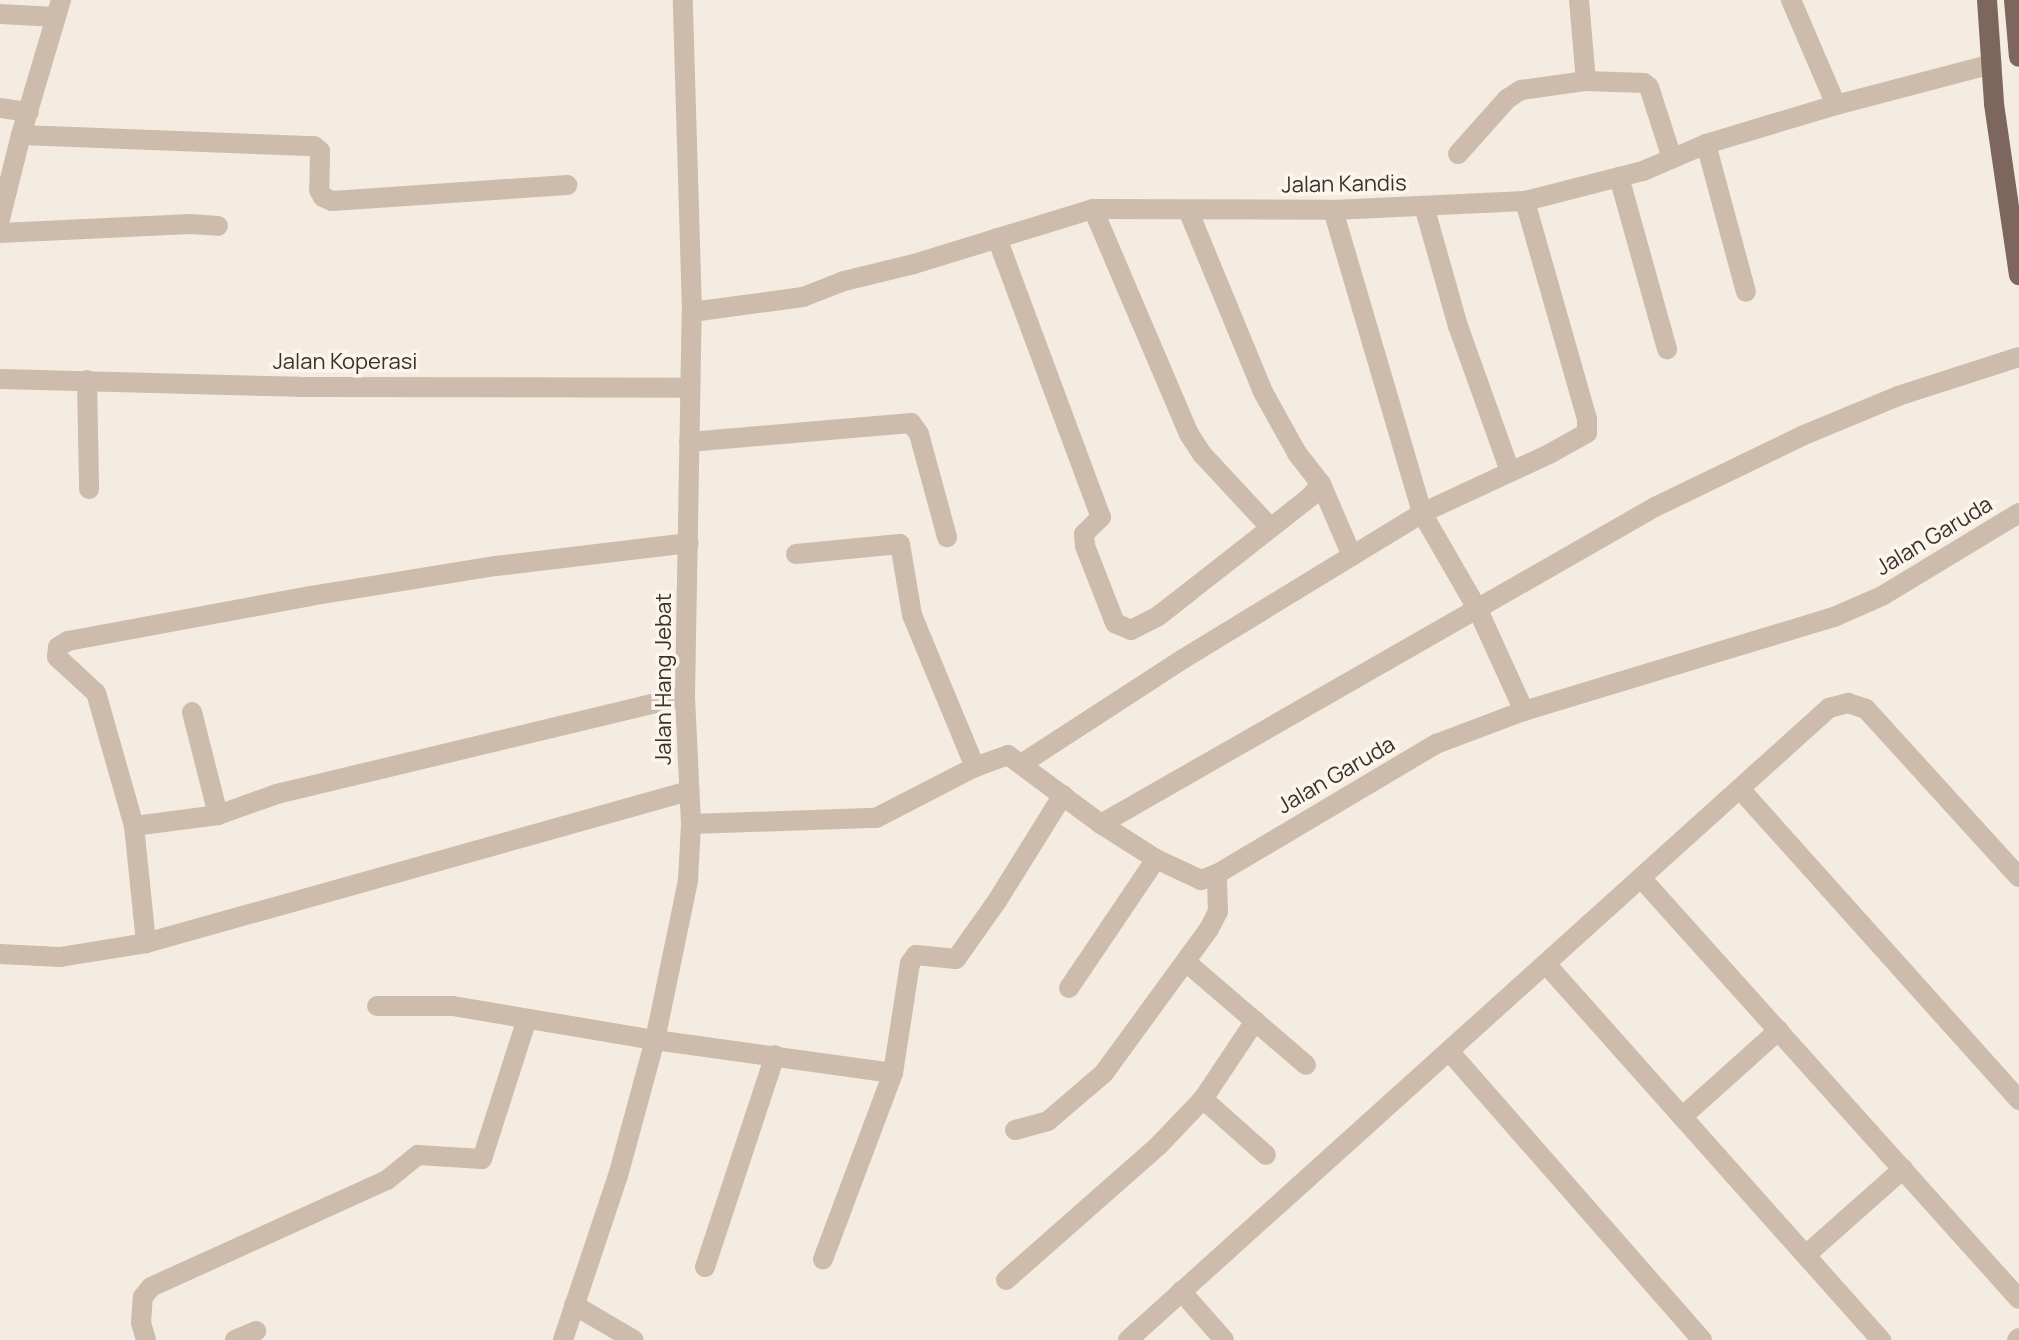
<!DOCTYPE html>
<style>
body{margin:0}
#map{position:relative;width:2019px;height:1340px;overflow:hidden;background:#f4ebe1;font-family:Manrope,sans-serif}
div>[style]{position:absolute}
.minor>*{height:20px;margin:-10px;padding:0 10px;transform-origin:10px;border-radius:10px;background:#cdbbac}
.major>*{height:20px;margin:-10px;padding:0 10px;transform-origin:10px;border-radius:10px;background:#7d675c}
span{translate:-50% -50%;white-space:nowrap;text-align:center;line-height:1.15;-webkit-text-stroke:7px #fbf5ee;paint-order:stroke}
.street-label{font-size:22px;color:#3b302b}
</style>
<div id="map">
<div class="minor">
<i style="left:61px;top:0;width:141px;rotate:106.5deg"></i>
<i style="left:21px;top:135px;width:293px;rotate:2.2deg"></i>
<i style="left:314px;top:146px;width:8px;rotate:40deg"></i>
<i style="left:320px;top:151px;width:39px;rotate:91deg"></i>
<i style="left:319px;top:190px;width:8px;rotate:60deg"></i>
<i style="left:323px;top:197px;width:10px;rotate:24deg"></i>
<i style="left:332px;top:201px;width:236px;rotate:-3.9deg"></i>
<i style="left:1579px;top:0;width:81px;rotate:85.1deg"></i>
<i style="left:1586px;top:81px;width:58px;rotate:2deg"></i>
<i style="left:1644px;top:83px;width:6px;rotate:39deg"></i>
<i style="left:1649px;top:87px;width:75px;rotate:72.1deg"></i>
<i style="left:1791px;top:0;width:114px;rotate:66.8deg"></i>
<i style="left:0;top:14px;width:56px;rotate:3.1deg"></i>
<i style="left:0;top:108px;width:29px;rotate:8deg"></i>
<i style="left:1706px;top:144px;width:153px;rotate:74.9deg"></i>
<i style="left:1458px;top:154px;width:74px;rotate:-48.3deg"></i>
<i style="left:1507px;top:99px;width:17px;rotate:-33deg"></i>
<i style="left:1521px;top:90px;width:66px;rotate:-7.9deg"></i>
<i style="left:1619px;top:177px;width:179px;rotate:74.4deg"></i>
<i style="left:1424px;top:206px;width:125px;rotate:74.2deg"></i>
<i style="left:1458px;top:326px;width:154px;rotate:70.3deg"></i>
<i style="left:1093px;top:209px;width:245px;rotate:66.9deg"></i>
<i style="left:1189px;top:434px;width:24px;rotate:57deg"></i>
<i style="left:1202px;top:454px;width:98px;rotate:47.1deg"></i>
<i style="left:1333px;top:210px;width:316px;rotate:73.6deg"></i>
<i style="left:1422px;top:513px;width:112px;rotate:60deg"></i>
<i style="left:1478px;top:610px;width:111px;rotate:65.5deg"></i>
<i style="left:0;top:219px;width:87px;rotate:-76deg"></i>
<i style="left:0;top:233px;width:191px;rotate:-2.7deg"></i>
<i style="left:191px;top:224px;width:27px;rotate:4deg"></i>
<i style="left:997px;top:238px;width:298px;rotate:69.6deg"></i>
<i style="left:1101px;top:517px;width:24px;rotate:135deg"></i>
<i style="left:1084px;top:534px;width:12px;rotate:85deg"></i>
<i style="left:1085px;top:546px;width:83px;rotate:68.7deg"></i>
<i style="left:1115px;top:623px;width:17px;rotate:24deg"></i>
<i style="left:1131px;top:630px;width:29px;rotate:-27deg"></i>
<i style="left:1157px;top:617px;width:41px;rotate:-38deg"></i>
<i style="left:1189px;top:592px;width:154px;rotate:-38.1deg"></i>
<i style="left:1310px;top:497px;width:17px;rotate:-50deg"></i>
<i style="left:1321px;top:484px;width:39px;rotate:-128deg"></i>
<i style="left:1297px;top:453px;width:70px;rotate:-119.1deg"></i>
<i style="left:1263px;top:392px;width:197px;rotate:-112.4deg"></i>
<i style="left:692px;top:312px;width:112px;rotate:-7.7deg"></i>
<i style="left:803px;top:297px;width:44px;rotate:-21.3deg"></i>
<i style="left:844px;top:281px;width:72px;rotate:-13.7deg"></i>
<i style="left:914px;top:264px;width:187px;rotate:-17.1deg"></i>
<i style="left:1093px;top:209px;width:240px;rotate:0.2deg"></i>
<i style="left:1333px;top:210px;width:192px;rotate:-2.7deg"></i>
<i style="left:1525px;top:201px;width:122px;rotate:-14.3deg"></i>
<i style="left:1643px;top:171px;width:69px;rotate:-23.2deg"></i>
<i style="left:1706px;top:144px;width:136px;rotate:-16.7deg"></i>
<i style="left:1836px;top:105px;width:161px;rotate:-14.7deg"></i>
<i style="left:0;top:379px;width:300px;rotate:1.5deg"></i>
<i style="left:300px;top:387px;width:390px;rotate:0.1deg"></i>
<i style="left:87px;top:380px;width:109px;rotate:88.9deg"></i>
<i style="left:689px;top:442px;width:223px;rotate:-4.9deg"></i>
<i style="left:911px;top:423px;width:14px;rotate:54deg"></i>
<i style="left:919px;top:434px;width:107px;rotate:74.8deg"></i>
<i style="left:1321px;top:484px;width:78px;rotate:66.7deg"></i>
<i style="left:796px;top:554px;width:104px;rotate:-5.5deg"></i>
<i style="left:900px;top:544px;width:72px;rotate:80.4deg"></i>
<i style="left:912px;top:615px;width:165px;rotate:67.5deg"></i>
<i style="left:685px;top:696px;width:420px;rotate:166.5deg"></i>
<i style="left:277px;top:794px;width:63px;rotate:160.4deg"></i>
<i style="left:218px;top:815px;width:85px;rotate:172.5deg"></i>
<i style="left:134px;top:826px;width:138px;rotate:-105.9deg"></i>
<i style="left:96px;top:693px;width:53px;rotate:-137.3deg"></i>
<i style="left:57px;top:657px;width:10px;rotate:-84deg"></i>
<i style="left:58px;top:647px;width:12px;rotate:-31deg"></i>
<i style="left:68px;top:641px;width:246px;rotate:-10.5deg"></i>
<i style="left:310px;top:596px;width:188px;rotate:-9.2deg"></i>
<i style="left:496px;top:566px;width:194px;rotate:-6.8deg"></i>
<i style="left:192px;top:712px;width:106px;rotate:75.8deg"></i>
<i style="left:1023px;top:763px;width:191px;rotate:-33deg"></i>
<i style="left:1183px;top:659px;width:280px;rotate:-31.4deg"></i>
<i style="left:1422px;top:513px;width:142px;rotate:-24.9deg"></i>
<i style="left:1551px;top:453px;width:41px;rotate:-29.1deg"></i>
<i style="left:1587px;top:433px;width:14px;rotate:-90deg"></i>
<i style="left:1587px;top:419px;width:227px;rotate:-105.9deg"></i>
<i style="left:1740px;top:789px;width:418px;rotate:48.1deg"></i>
<i style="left:691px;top:824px;width:185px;rotate:-1.9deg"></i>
<i style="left:876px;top:818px;width:111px;rotate:-27.3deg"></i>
<i style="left:975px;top:767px;width:35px;rotate:-20deg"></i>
<i style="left:1008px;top:755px;width:116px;rotate:36.6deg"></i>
<i style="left:1101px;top:824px;width:65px;rotate:32.5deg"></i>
<i style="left:1156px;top:859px;width:50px;rotate:25deg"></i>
<i style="left:1201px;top:880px;width:17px;rotate:-21deg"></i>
<i style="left:1217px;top:874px;width:255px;rotate:-30.7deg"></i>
<i style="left:1436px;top:744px;width:94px;rotate:-20.6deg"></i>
<i style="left:1524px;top:711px;width:324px;rotate:-16.9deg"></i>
<i style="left:1834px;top:617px;width:52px;rotate:-23.6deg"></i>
<i style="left:1882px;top:596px;width:160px;rotate:-31.2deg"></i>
<i style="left:1101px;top:824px;width:638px;rotate:-29.78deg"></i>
<i style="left:1655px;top:507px;width:165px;rotate:-25.8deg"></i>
<i style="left:1804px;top:435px;width:102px;rotate:-22.5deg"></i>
<i style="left:1898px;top:396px;width:127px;rotate:-17.9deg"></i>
<i style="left:134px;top:826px;width:118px;rotate:84.1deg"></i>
<i style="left:1642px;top:879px;width:564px;rotate:48.09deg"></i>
<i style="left:0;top:954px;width:60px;rotate:2.9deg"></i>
<i style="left:60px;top:957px;width:87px;rotate:-9.2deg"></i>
<i style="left:146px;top:943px;width:564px;rotate:-15.64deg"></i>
<i style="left:1186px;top:962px;width:158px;rotate:40.6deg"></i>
<i style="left:1546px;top:964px;width:504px;rotate:48.3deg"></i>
<i style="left:1069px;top:988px;width:156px;rotate:-56deg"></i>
<i style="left:377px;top:1006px;width:76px"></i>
<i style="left:453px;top:1006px;width:205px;rotate:9.6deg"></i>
<i style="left:655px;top:1040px;width:240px;rotate:7.9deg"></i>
<i style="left:893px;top:1073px;width:199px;rotate:110.6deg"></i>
<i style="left:1449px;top:1051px;width:384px;rotate:48.8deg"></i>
<i style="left:893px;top:1073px;width:111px;rotate:-81.2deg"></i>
<i style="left:910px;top:963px;width:10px;rotate:-53deg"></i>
<i style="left:916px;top:955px;width:40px;rotate:5.7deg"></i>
<i style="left:956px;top:959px;width:71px;rotate:-54.7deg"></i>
<i style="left:997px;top:901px;width:125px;rotate:-58.1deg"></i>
<i style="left:1203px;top:1099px;width:84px;rotate:41.6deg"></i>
<i style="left:1682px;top:1117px;width:130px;rotate:-41.9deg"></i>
<i style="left:1015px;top:1130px;width:34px;rotate:-15deg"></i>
<i style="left:1048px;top:1121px;width:74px;rotate:-40.6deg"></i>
<i style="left:1104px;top:1073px;width:178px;rotate:-53.9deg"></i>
<i style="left:1209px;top:929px;width:20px;rotate:-63deg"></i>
<i style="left:1218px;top:911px;width:37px;rotate:-92deg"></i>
<i style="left:1806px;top:1255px;width:130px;rotate:-41.6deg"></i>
<i style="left:705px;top:1267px;width:223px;rotate:-71.7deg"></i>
<i style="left:1006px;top:1280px;width:205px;rotate:-41.4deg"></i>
<i style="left:1160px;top:1144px;width:62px;rotate:-46.3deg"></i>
<i style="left:1203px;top:1099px;width:94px;rotate:-56.3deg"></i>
<i style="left:1181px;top:1291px;width:65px;rotate:48.7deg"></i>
<i style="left:574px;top:1305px;width:69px;rotate:30.3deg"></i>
<i style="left:146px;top:1340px;width:18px;rotate:-106deg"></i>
<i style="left:141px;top:1323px;width:26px;rotate:-86deg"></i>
<i style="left:143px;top:1297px;width:13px;rotate:-51deg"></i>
<i style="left:151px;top:1287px;width:259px;rotate:-24.4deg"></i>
<i style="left:387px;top:1180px;width:40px;rotate:-39deg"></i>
<i style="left:418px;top:1155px;width:64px;rotate:3.6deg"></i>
<i style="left:482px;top:1159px;width:147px;rotate:-72.2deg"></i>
<i style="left:235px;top:1340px;width:23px;rotate:-23deg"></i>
<i style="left:563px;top:1340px;width:173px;rotate:-71.5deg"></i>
<i style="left:618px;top:1176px;width:141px;rotate:-74.8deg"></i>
<i style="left:655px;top:1040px;width:163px;rotate:-78.3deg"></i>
<i style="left:688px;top:880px;width:56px;rotate:-86.9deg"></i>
<i style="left:691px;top:824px;width:128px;rotate:-92.7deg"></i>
<i style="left:685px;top:696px;width:384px;rotate:-89deg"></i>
<i style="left:692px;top:312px;width:312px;rotate:-91.7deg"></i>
<i style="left:1128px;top:1340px;width:944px;rotate:-42.04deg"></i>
<i style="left:1829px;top:708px;width:20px;rotate:-15deg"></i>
<i style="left:1848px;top:703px;width:19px;rotate:18deg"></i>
<i style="left:1866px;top:709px;width:227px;rotate:47.7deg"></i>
<i style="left:2017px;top:1340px;width:3px;rotate:-45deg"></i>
</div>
<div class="major">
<i style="left:1987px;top:0;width:104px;rotate:86.1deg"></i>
<i style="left:1994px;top:104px;width:173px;rotate:81.7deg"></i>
<i style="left:2014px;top:0;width:57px;rotate:85deg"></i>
</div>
<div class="street-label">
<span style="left:1344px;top:184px;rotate:-1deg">Jalan Kandis</span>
<span style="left:345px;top:362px">Jalan Koperasi</span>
<span style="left:1934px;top:536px;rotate:-31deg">Jalan Garuda</span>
<span style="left:664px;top:679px;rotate:-90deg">Jalan Hang Jebat</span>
<span style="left:1336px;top:775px;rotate:-30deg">Jalan Garuda</span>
</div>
</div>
